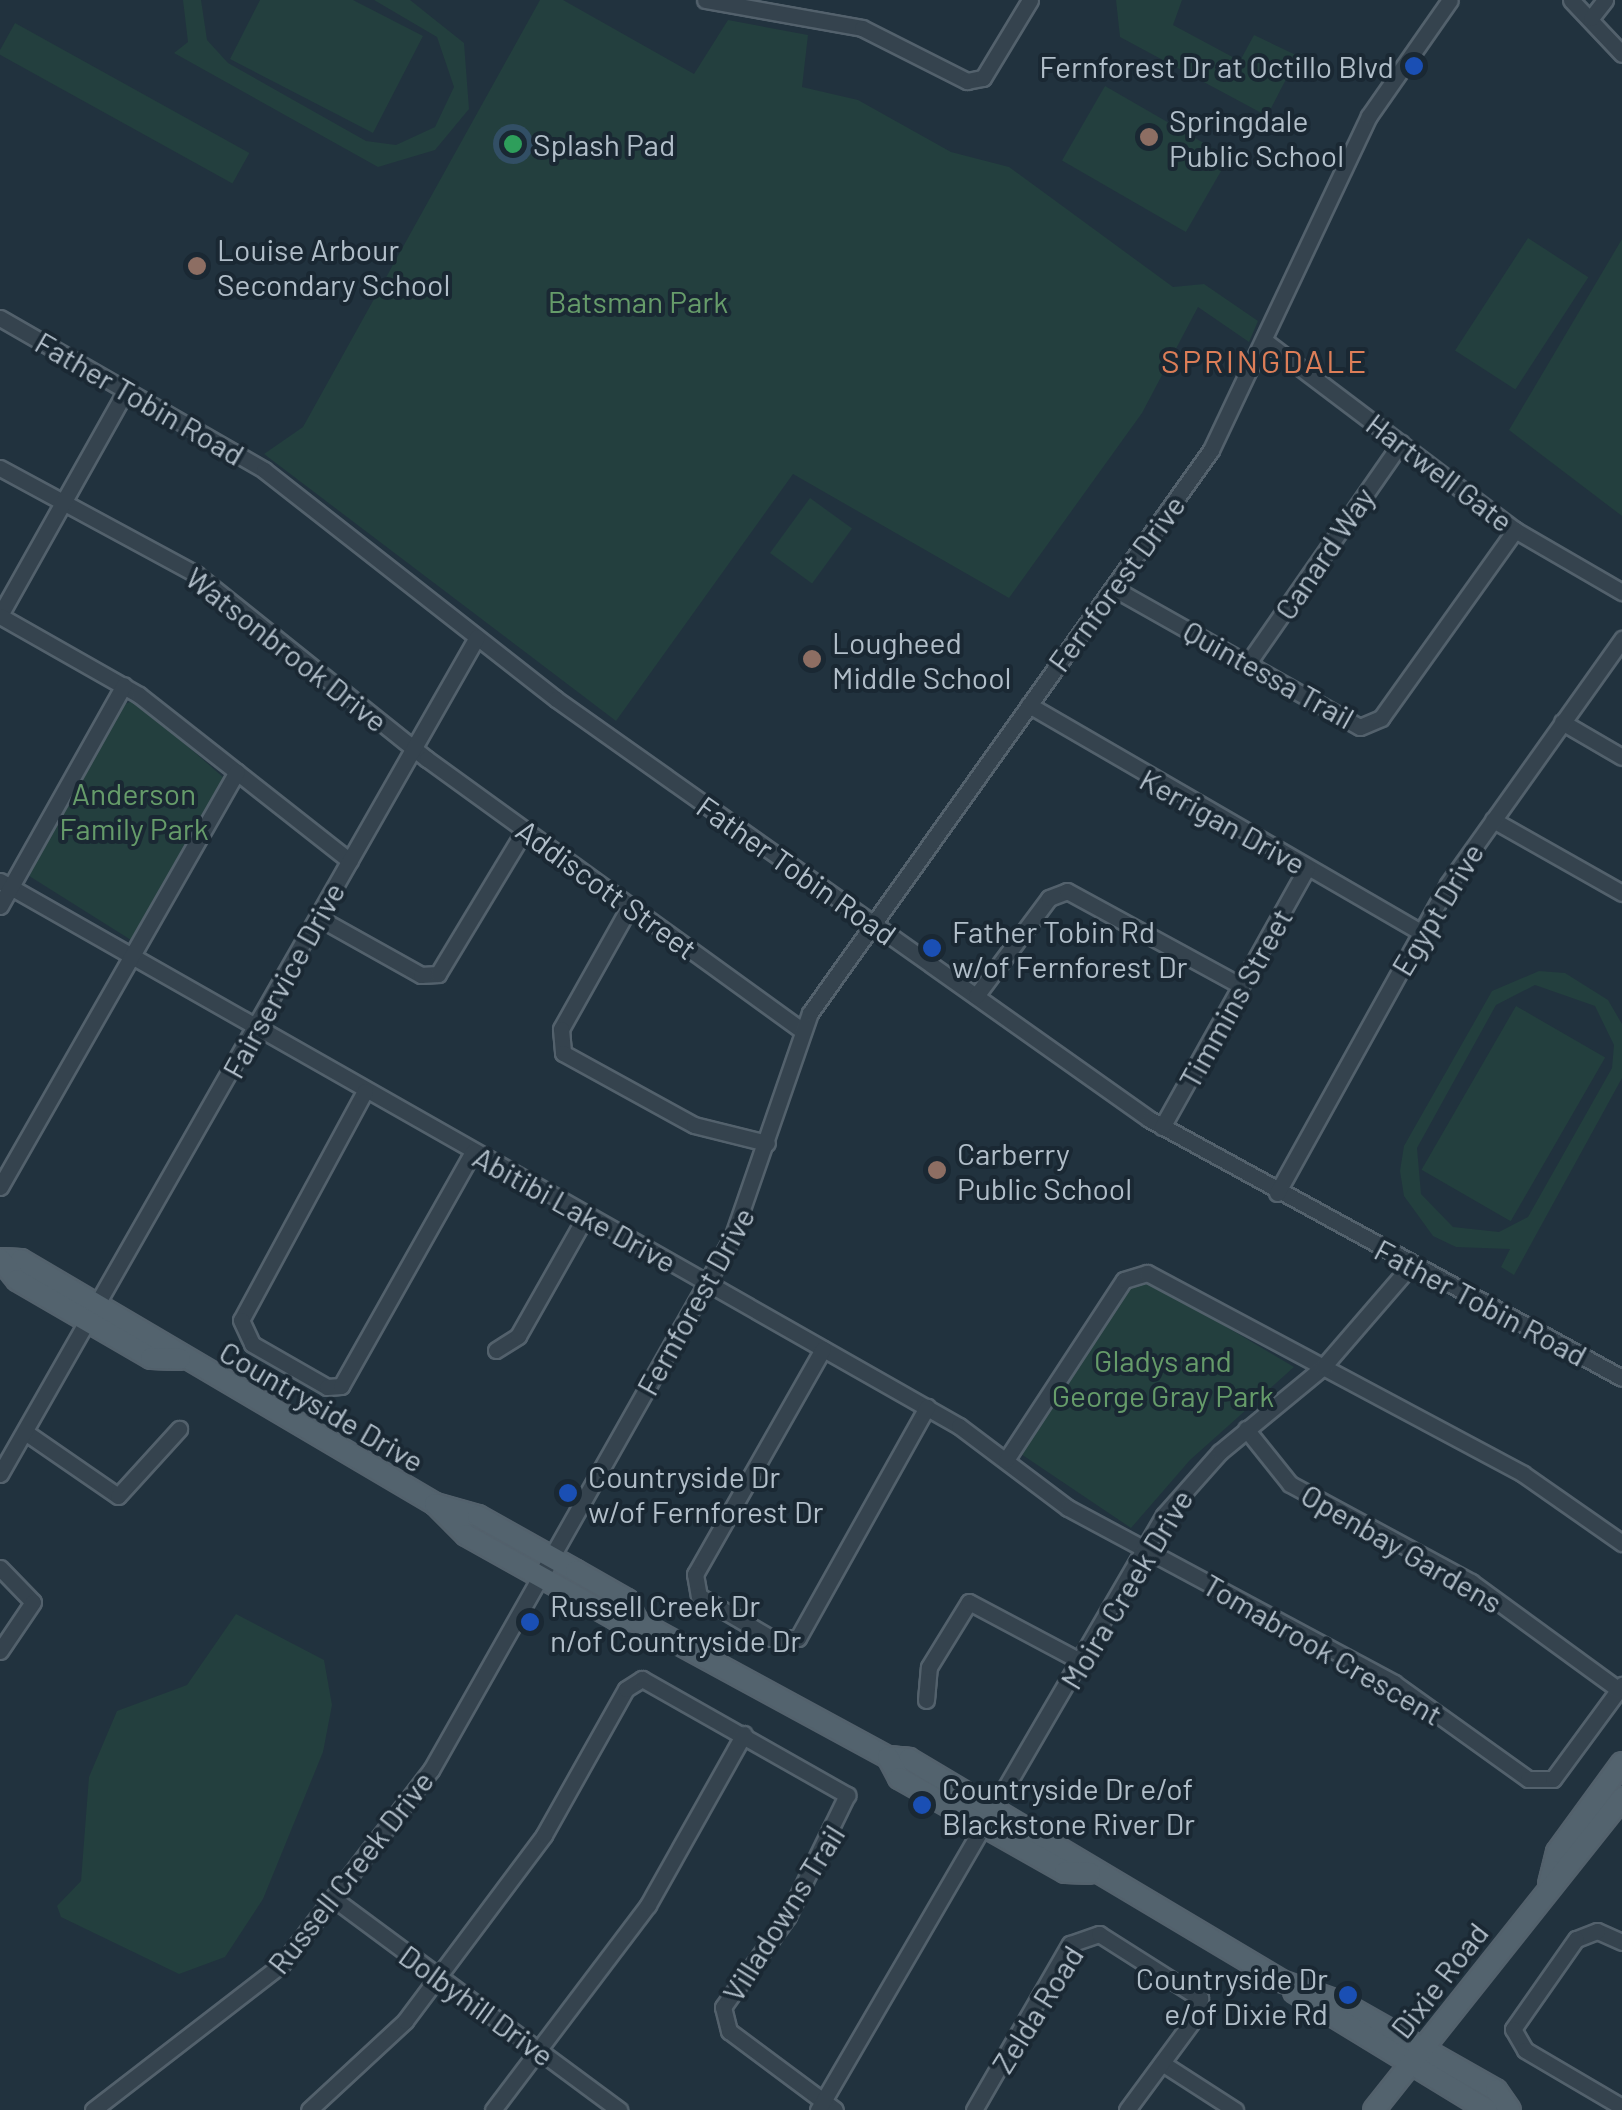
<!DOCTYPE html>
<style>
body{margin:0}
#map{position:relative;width:1622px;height:2110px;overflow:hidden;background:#21323e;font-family:Barlow,sans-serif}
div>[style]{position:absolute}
.green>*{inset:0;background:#233f3e;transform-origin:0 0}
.water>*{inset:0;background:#324f65}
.round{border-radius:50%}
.roads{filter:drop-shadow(2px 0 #53616c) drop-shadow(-2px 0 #53616c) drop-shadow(0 2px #53616c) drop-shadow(0 -2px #53616c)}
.minor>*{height:15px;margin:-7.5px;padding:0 7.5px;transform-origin:7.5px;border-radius:7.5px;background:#35434e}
.major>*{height:20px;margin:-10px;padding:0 10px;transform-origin:10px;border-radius:10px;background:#53636e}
.dots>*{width:28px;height:28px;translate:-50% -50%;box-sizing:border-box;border:5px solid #1a2833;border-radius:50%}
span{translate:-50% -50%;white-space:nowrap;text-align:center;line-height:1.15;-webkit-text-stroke:8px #1a2833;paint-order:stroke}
.poi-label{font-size:30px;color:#b1bec9}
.right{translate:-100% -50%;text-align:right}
.left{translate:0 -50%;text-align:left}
.park-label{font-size:30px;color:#669c6a}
.street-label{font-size:30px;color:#b1bec9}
.neighbourhood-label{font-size:32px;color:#dd7e58;letter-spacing:2.5px}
</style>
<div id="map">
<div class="green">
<i style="clip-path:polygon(183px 0,201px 0,207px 40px,228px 63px,366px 141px,396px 145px,435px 127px,454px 87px,437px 37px,374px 0,410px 0,464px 43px,469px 109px,435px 150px,378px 167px,174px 53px,188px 42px)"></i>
<i style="clip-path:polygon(260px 0,353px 0,423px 36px,373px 133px,230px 59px)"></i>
<i style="clip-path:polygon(540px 0,563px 0,694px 74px,728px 20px,808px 35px,802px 87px,858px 100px,951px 152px,1009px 167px,1173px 287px,1204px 284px,1258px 321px,1249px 342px,1198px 307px,1142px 413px,1009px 598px,793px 474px,616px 721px,264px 454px,303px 427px)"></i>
<i style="clip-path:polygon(1116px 0,1182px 0,1173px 25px,1240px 61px,1254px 35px,1298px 56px,1267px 116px,1120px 37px)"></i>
<i style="left:15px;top:23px;width:268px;height:35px;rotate:29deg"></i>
<i style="left:1105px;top:86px;width:143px;height:86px;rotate:30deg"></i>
<i style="left:1528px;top:238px;width:72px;height:134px;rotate:33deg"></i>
<i style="clip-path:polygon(1622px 239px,1622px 516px,1509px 430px)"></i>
<i style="left:810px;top:498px;width:52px;height:68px;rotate:36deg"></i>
<i style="clip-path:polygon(135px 700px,224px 778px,131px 940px,26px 874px,120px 706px)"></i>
<i style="clip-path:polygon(evenodd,1539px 971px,1565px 973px,1608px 1000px,1622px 1024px,1622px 1078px,1514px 1275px,1501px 1267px,1510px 1249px,1456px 1247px,1433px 1236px,1404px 1196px,1400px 1171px,1404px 1146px,1492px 991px,1539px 971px,1535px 985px,1595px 1006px,1614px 1045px,1612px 1068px,1528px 1217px,1499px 1232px,1453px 1227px,1421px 1194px,1417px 1148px,1496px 1005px,1535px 985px)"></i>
<i style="left:1516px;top:1006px;width:103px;height:189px;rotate:30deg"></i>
<i style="clip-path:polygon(1151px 1282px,1294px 1367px,1190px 1460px,1131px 1528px,1021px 1454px,1128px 1288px)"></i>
<i style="clip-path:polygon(236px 1614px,324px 1660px,332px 1705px,323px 1752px,263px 1899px,225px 1957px,179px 1974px,61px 1917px,57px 1906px,81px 1881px,89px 1777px,117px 1711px,187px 1685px)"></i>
</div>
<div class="water">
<i class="round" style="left:493px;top:124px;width:40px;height:40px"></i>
</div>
<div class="roads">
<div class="minor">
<i style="left:705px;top:0;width:159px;rotate:10.1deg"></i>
<i style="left:862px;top:28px;width:118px;rotate:26.8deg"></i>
<i style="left:967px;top:81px;width:16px;rotate:-11deg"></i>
<i style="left:983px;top:78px;width:91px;rotate:-58.9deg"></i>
<i style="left:1571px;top:0;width:74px;rotate:46.6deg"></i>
<i style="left:1591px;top:18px;width:23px;rotate:-52deg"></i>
<i style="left:0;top:318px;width:305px;rotate:29.9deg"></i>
<i style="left:264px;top:470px;width:371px;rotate:38.1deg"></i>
<i style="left:556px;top:699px;width:727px;rotate:35.31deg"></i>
<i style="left:1149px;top:1119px;width:539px;rotate:28.7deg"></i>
<i style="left:1265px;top:341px;width:313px;rotate:37.1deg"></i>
<i style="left:1515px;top:530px;width:124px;rotate:30.1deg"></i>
<i style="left:0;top:468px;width:223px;rotate:28.4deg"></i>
<i style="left:196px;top:574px;width:296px;rotate:38.7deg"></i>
<i style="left:427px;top:759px;width:462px;rotate:35.9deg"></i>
<i style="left:1113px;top:588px;width:283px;rotate:29.4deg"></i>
<i style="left:1360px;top:727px;width:23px;rotate:-23deg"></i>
<i style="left:1381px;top:718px;width:231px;rotate:-54.5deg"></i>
<i style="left:0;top:615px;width:256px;rotate:-60.7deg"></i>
<i style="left:0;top:616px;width:160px;rotate:29.6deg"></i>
<i style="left:139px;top:695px;width:268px;rotate:38.2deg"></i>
<i style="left:1248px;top:663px;width:268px;rotate:-55.2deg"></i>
<i style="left:1029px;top:705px;width:453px;rotate:30.1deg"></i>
<i style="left:1562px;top:722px;width:69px;rotate:30.3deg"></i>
<i style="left:1493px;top:820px;width:148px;rotate:29.5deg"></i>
<i style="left:0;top:881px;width:1103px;rotate:29.61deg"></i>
<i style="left:959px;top:1426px;width:136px;rotate:37deg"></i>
<i style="left:1068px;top:1508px;width:370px;rotate:28.2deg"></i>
<i style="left:1394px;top:1683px;width:165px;rotate:35.6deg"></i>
<i style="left:1528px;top:1779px;width:25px"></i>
<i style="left:1553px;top:1779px;width:117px;rotate:-53.7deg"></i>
<i style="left:0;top:906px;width:253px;rotate:-60.7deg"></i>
<i style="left:630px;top:906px;width:141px;rotate:119.3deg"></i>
<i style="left:561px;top:1029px;width:24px;rotate:85deg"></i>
<i style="left:563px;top:1053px;width:149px;rotate:28.8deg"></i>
<i style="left:694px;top:1125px;width:75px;rotate:13.9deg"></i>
<i style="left:319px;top:918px;width:117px;rotate:29.2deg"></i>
<i style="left:421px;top:975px;width:17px;rotate:-3deg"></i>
<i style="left:438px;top:974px;width:168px;rotate:-58.9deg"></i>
<i style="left:976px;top:996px;width:122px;rotate:-53.3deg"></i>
<i style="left:1049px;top:898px;width:19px;rotate:-21deg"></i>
<i style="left:1067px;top:891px;width:198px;rotate:28.6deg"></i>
<i style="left:365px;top:1091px;width:260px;rotate:118.4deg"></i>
<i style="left:241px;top:1320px;width:26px;rotate:65deg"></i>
<i style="left:252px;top:1344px;width:86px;rotate:29.8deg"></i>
<i style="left:327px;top:1387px;width:14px;rotate:-4deg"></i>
<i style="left:341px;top:1386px;width:269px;rotate:-60.6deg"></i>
<i style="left:1162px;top:1127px;width:297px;rotate:-60.8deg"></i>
<i style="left:0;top:1187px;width:478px;rotate:-60.3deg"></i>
<i style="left:1277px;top:1193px;width:353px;rotate:-61deg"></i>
<i style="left:1448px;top:884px;width:301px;rotate:-54.6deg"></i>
<i style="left:823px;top:1349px;width:259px;rotate:119.6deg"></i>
<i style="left:695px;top:1574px;width:22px;rotate:80deg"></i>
<i style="left:699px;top:1596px;width:83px;rotate:30.3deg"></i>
<i style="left:771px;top:1638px;width:27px"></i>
<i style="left:798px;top:1638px;width:265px;rotate:-60.8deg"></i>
<i style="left:496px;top:1350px;width:26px;rotate:-32deg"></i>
<i style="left:518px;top:1336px;width:140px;rotate:-60.5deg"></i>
<i style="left:1246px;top:1429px;width:70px;rotate:51.3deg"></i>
<i style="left:1290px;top:1484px;width:206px;rotate:28.4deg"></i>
<i style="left:1471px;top:1582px;width:183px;rotate:36.1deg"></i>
<i style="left:28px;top:1434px;width:109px;rotate:34.6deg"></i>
<i style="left:118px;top:1496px;width:91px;rotate:-47.7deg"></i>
<i style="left:1006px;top:1460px;width:215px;rotate:-56.8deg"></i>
<i style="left:1124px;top:1280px;width:24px;rotate:-17deg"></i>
<i style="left:1147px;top:1273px;width:426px;rotate:28.1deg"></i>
<i style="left:1523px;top:1474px;width:121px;rotate:34.9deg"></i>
<i style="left:0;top:1474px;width:963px;rotate:-60.32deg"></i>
<i style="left:0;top:1568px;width:47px;rotate:45.9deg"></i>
<i style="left:33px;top:1602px;width:59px;rotate:124deg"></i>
<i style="left:926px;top:1700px;width:33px;rotate:-85deg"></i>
<i style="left:929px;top:1667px;width:76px;rotate:-58.4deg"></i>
<i style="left:969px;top:1602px;width:126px;rotate:28deg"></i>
<i style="left:334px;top:1899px;width:355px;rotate:36.5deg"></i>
<i style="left:1622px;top:1942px;width:27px;rotate:-156deg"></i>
<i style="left:1597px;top:1931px;width:22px;rotate:159deg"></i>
<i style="left:1576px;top:1939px;width:110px;rotate:125deg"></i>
<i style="left:1513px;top:2029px;width:24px;rotate:60deg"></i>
<i style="left:1525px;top:2050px;width:113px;rotate:30.4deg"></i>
<i style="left:1162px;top:2063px;width:87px;rotate:32.8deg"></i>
<i style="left:93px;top:2110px;width:239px;rotate:-37.7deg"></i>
<i style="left:282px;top:1964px;width:245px;rotate:-52.5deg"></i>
<i style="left:431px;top:1770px;width:611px;rotate:-60.5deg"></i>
<i style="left:732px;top:1238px;width:238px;rotate:-70.9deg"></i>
<i style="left:810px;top:1013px;width:691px;rotate:-54.54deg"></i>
<i style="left:1211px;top:450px;width:369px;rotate:-64.7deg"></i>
<i style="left:1369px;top:116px;width:141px;rotate:-55.1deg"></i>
<i style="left:309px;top:2110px;width:131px;rotate:-42.8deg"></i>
<i style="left:405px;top:2021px;width:232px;rotate:-53.2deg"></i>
<i style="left:544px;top:1835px;width:167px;rotate:-60.7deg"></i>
<i style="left:626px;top:1689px;width:19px;rotate:-32deg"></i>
<i style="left:642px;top:1679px;width:236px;rotate:29.5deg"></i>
<i style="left:847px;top:1795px;width:135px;rotate:116deg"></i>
<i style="left:788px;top:1916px;width:112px;rotate:125.5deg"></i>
<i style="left:723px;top:2007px;width:25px;rotate:76deg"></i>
<i style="left:729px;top:2031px;width:132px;rotate:36.7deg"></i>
<i style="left:493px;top:2110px;width:257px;rotate:-52.9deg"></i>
<i style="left:648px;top:1905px;width:196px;rotate:-60.7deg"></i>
<i style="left:818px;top:2110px;width:688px;rotate:-59.82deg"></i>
<i style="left:1164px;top:1515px;width:84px;rotate:-48.4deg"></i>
<i style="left:1220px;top:1452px;width:134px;rotate:-39.5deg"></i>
<i style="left:1323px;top:1367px;width:135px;rotate:-49.2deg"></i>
<i style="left:974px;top:2110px;width:192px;rotate:-60deg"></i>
<i style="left:1070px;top:1944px;width:31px;rotate:-19deg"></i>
<i style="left:1099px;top:1934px;width:120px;rotate:32.4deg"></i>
<i style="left:1200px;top:1998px;width:17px;rotate:100deg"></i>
<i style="left:1197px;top:2015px;width:118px;rotate:126.4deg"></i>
</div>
<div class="major">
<i style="left:0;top:1259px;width:21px;rotate:3deg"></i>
<i style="left:21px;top:1260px;width:481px;rotate:30.5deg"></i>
<i style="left:435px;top:1504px;width:45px;rotate:15.6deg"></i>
<i style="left:478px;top:1516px;width:112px;rotate:29.3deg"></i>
<i style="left:576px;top:1571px;width:59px;rotate:29.6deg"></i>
<i style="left:627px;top:1600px;width:23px;rotate:65deg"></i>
<i style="left:0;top:1259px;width:27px;rotate:51deg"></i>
<i style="left:17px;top:1280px;width:155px;rotate:30.2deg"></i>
<i style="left:151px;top:1358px;width:29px;rotate:2deg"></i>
<i style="left:435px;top:1504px;width:44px;rotate:45deg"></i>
<i style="left:466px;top:1535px;width:172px;rotate:29.2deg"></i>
<i style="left:616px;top:1619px;width:21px;rotate:5deg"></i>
<i style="left:637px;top:1621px;width:285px;rotate:28.5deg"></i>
<i style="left:888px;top:1757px;width:21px;rotate:5deg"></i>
<i style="left:909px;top:1759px;width:433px;rotate:30.8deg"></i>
<i style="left:1281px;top:1981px;width:65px;rotate:19.8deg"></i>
<i style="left:1342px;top:2003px;width:177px;rotate:29.5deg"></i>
<i style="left:1496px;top:2090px;width:24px;rotate:55deg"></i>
<i style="left:888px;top:1757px;width:24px;rotate:62deg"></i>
<i style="left:899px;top:1778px;width:191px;rotate:29.5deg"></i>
<i style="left:1065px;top:1872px;width:25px;rotate:2deg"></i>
<i style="left:1549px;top:1884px;width:33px;rotate:-76deg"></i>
<i style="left:1557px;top:1852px;width:110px;rotate:-53.9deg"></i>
<i style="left:1294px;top:1992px;width:226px;rotate:31.4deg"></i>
<i style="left:1374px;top:2110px;width:399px;rotate:-51.5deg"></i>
</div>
</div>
<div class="dots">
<i style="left:1414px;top:66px;background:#1a4fb4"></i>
<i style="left:1149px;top:137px;background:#8d6e63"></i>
<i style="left:513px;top:144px;background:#2e9e5b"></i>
<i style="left:197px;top:266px;background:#8d6e63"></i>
<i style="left:812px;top:659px;background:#8d6e63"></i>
<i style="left:932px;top:948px;background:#1a4fb4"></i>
<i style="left:937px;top:1170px;background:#8d6e63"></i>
<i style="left:568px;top:1493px;background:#1a4fb4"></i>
<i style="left:530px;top:1622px;background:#1a4fb4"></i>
<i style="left:922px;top:1805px;background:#1a4fb4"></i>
<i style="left:1348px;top:1995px;background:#1a4fb4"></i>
</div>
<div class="poi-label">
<span class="right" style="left:1394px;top:66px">Fernforest Dr at Octillo Blvd</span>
<span class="left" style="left:1169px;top:137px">Springdale<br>Public School</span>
<span class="left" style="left:533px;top:144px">Splash Pad</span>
<span class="left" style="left:217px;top:266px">Louise Arbour<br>Secondary School</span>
<span class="left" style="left:832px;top:659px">Lougheed<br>Middle School</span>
<span class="left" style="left:952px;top:948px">Father Tobin Rd<br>w/of Fernforest Dr</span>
<span class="left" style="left:957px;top:1170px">Carberry<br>Public School</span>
<span class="left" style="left:588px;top:1493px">Countryside Dr<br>w/of Fernforest Dr</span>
<span class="left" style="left:550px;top:1622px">Russell Creek Dr<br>n/of Countryside Dr</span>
<span class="left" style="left:942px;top:1805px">Countryside Dr e/of<br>Blackstone River Dr</span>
<span class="right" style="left:1328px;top:1995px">Countryside Dr<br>e/of Dixie Rd</span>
</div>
<div class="park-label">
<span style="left:638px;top:301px">Batsman Park</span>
<span style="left:134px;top:810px">Anderson<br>Family Park</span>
<span style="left:1163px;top:1377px">Gladys and<br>George Gray Park</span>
</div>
<div class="street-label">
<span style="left:140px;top:398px;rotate:30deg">Father Tobin Road</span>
<span style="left:1440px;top:472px;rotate:37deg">Hartwell Gate</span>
<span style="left:1324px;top:553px;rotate:-56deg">Canard Way</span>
<span style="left:1116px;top:583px;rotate:-54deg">Fernforest Drive</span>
<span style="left:287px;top:649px;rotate:38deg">Watsonbrook Drive</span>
<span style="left:1269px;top:674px;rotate:29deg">Quintessa Trail</span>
<span style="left:1223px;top:821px;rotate:29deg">Kerrigan Drive</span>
<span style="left:797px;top:870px;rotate:35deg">Father Tobin Road</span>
<span style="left:607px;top:889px;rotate:36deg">Addiscott Street</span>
<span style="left:1437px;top:909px;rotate:-59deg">Egypt Drive</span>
<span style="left:283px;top:980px;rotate:-61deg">Fairservice Drive</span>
<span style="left:1235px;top:998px;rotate:-61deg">Timmins Street</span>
<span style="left:575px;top:1209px;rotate:29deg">Abitibi Lake Drive</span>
<span style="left:695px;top:1301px;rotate:-61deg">Fernforest Drive</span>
<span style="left:1481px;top:1302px;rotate:28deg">Father Tobin Road</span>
<span style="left:322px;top:1406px;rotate:30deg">Countryside Drive</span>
<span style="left:1402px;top:1548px;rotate:30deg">Openbay Gardens</span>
<span style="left:1126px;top:1589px;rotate:-59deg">Moira Creek Drive</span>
<span style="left:1323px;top:1649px;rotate:30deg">Tomabrook Crescent</span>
<span style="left:350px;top:1872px;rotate:-52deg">Russell Creek Drive</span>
<span style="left:783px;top:1913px;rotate:-58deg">Villadowns Trail</span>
<span style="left:1439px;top:1980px;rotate:-52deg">Dixie Road</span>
<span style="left:477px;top:2005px;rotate:36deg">Dolbyhill Drive</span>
<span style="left:1037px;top:2009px;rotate:-58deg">Zelda Road</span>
</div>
<div class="neighbourhood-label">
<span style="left:1265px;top:360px">SPRINGDALE</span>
</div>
</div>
